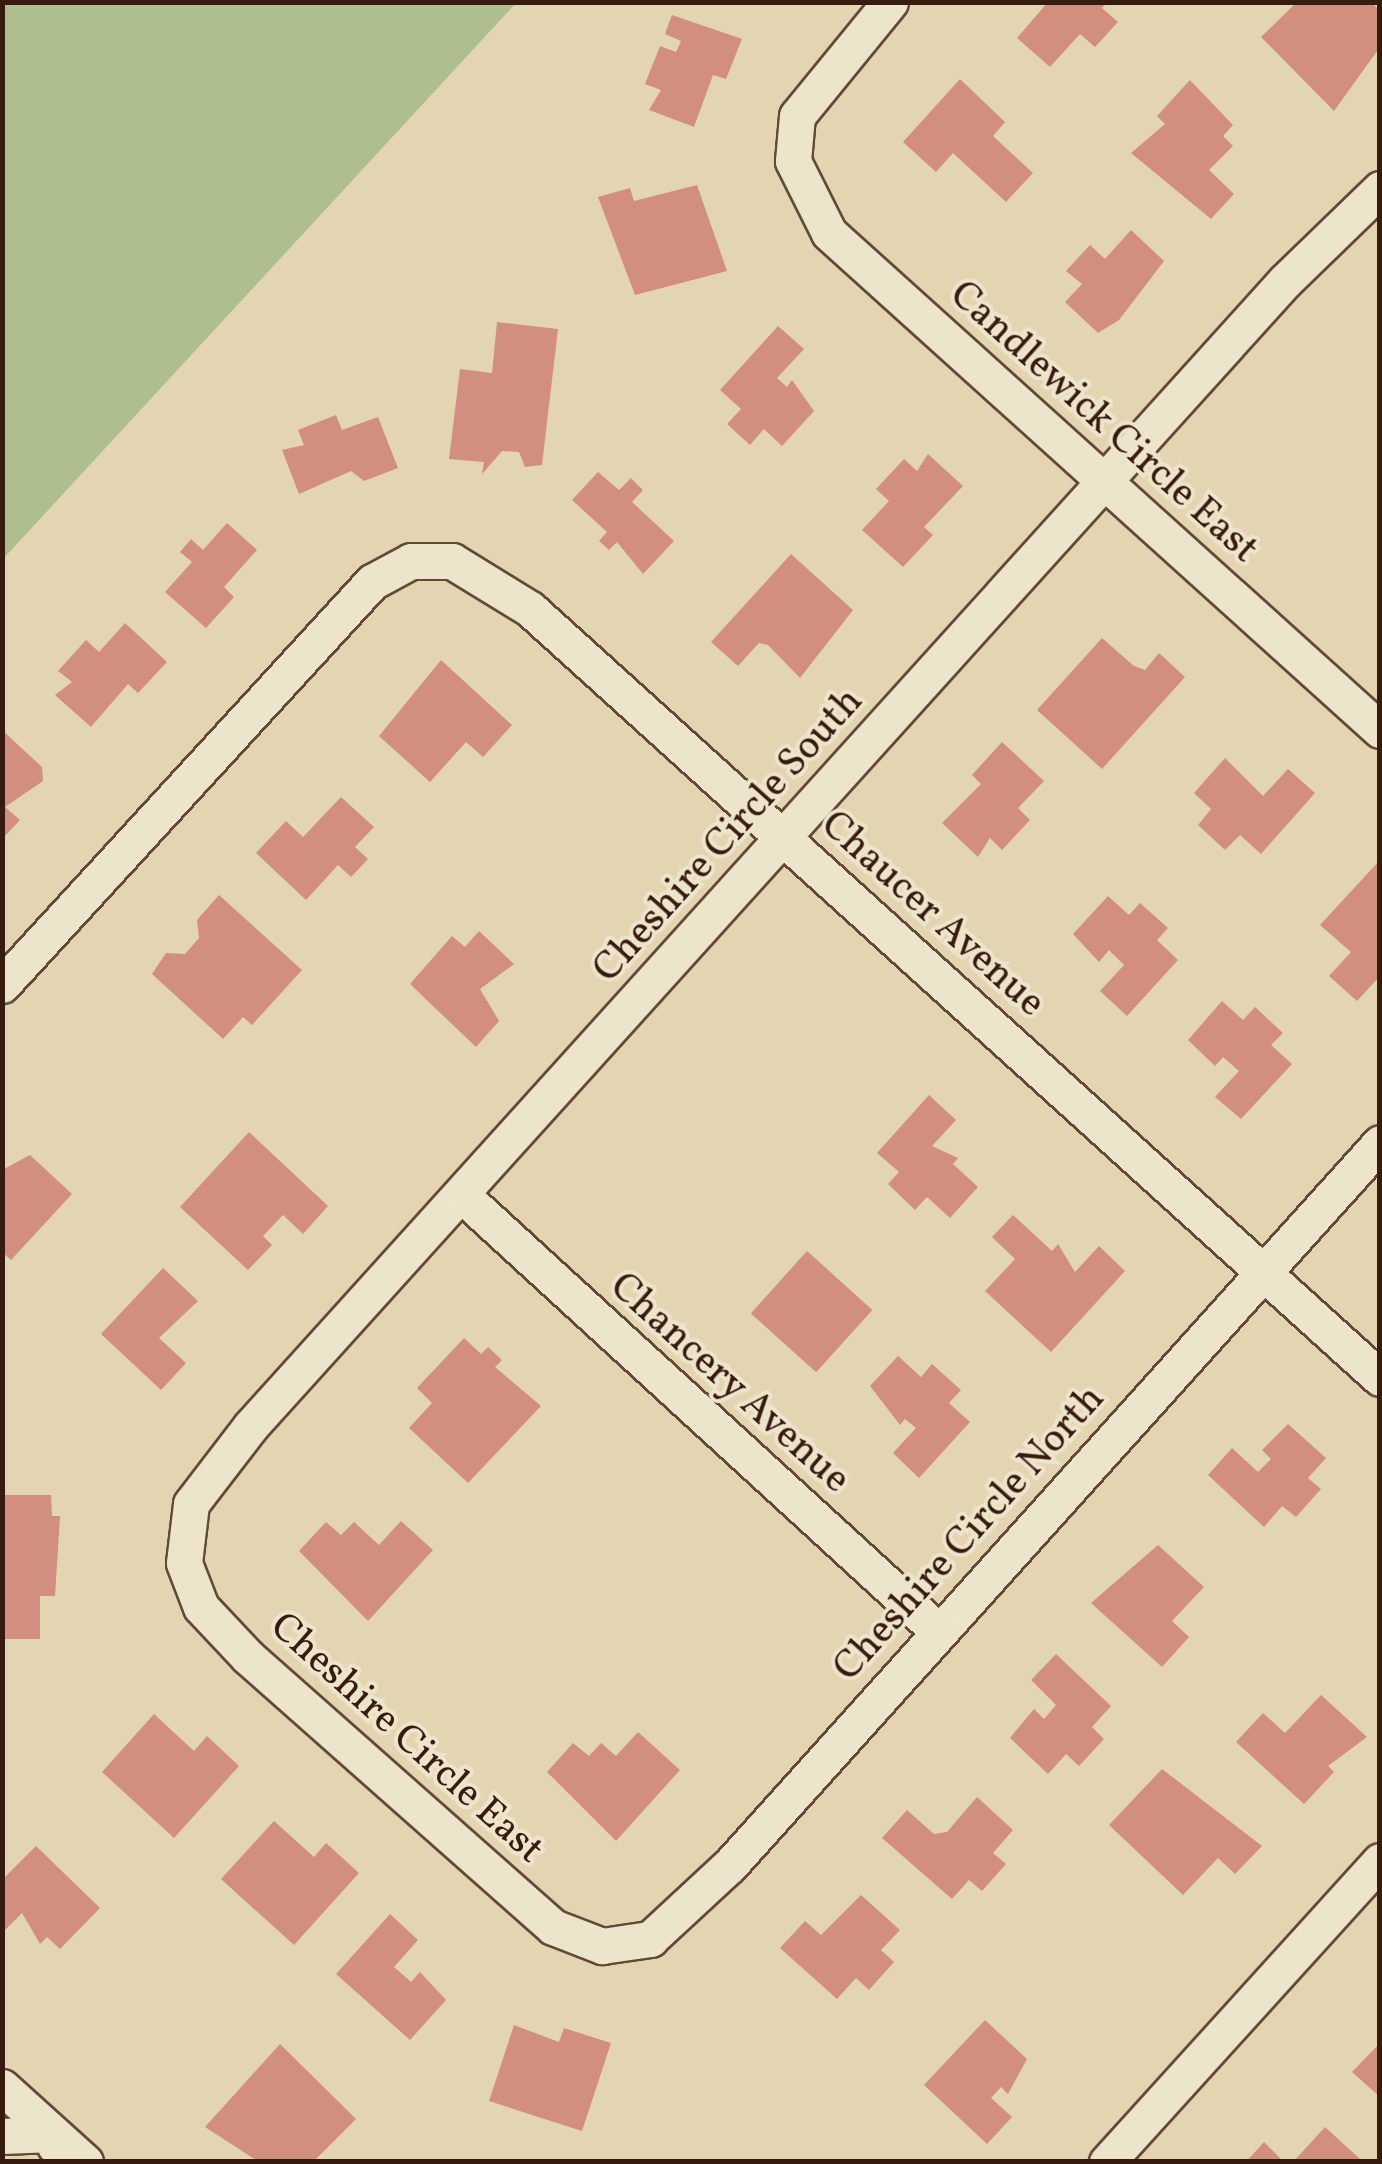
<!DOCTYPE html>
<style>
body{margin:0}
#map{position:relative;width:1382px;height:2164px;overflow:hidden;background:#e3d5b1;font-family:Vollkorn,serif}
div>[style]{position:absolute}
.green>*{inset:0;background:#afbe8f}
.building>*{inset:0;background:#d28e7f;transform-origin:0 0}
.roads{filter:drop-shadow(2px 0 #624a37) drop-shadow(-2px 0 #624a37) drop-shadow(0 2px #624a37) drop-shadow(0 -2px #624a37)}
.street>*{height:35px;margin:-17.5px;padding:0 17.5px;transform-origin:17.5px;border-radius:17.5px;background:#ede4cc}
span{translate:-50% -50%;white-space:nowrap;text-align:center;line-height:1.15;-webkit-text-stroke:8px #ede4cc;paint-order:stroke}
.street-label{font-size:40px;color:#371b0e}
.frame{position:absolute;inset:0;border:5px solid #371b0e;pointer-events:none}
</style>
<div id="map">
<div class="green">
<i style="clip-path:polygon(3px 2px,516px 3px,3px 559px,2px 3px)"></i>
</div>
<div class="building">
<i style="clip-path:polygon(1048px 2px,1107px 2px,1102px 8px,1118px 22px,1095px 47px,1080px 34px,1050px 67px,1017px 38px)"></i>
<i style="clip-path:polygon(1297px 2px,1371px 2px,1380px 11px,1380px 47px,1334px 111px,1261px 37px)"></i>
<i style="clip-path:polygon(672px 15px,742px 39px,726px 79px,713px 75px,694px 127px,649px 110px,661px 90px,645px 84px,660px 46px,676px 52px,681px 41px,665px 34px)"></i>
<i style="clip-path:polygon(960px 79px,1005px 122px,993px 136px,1033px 173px,1006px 202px,953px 153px,936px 172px,903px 142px)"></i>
<i style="clip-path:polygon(1190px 80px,1233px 125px,1223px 136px,1233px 146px,1209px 170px,1234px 194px,1211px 219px,1131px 153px,1165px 124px,1157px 116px)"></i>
<i style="clip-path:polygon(697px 185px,727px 271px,635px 295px,598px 197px,630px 188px,634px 201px)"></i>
<i style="clip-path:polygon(1131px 230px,1164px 261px,1119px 320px,1098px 333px,1065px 302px,1082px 284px,1066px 271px,1090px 245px,1105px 259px)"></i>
<i style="clip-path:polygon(497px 322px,558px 329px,542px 465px,525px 467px,519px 452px,502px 451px,482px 474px,484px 462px,449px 459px,460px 369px,492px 373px)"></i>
<i style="clip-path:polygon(778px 326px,804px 349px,777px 378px,787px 387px,792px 380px,814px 411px,782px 446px,764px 429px,750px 445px,727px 424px,741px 409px,720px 390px)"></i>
<i style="clip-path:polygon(336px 415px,342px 430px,378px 417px,398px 468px,364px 481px,351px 471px,299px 494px,282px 450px,304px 445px,298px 430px)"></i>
<i style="clip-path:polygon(928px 454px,963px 486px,924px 527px,933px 535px,903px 567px,862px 530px,889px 501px,876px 489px,904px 459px,917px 471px)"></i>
<i style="clip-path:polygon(598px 472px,619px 490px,631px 478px,643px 490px,632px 502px,674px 541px,643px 574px,617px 542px,609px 550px,599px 541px,607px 532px,572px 500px)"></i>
<i style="clip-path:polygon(227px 523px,257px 550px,224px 587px,234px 597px,206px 628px,165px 592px,192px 562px,180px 552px,191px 539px,203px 550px)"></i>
<i style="clip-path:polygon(791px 554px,853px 610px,800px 678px,768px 645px,759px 643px,738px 666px,711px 642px)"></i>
<i style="clip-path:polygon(125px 623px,167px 662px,138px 693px,128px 684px,91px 727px,55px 695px,72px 682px,58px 671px,86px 640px,99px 652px)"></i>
<i style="clip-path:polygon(1102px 638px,1134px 666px,1145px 670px,1159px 653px,1185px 677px,1102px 769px,1037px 710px)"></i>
<i style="clip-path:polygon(441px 660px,512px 725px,483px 757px,466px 742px,430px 782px,379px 736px)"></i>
<i style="clip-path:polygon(2px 730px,42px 767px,43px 781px,5px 807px,20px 820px,2px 839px)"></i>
<i style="clip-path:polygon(1002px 742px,1044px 781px,1018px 808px,1030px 820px,1002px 850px,990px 838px,978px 857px,942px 823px,981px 784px,972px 775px)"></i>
<i style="clip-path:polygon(1225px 758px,1263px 796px,1288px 769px,1315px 793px,1261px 854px,1240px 835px,1225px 850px,1198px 825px,1211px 809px,1194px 793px)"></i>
<i style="clip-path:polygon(341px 797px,374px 827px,355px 847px,368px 859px,351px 877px,338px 865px,306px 900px,256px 853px,286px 821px,303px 837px)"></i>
<i style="clip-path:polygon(1380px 860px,1380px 976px,1357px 1001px,1329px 976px,1351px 952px,1320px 925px)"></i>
<i style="clip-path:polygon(219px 895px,302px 970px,252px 1025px,243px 1017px,223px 1039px,152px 974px,166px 953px,185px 954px,199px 938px,197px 920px)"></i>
<i style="clip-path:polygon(1108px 896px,1129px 915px,1140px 903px,1168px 928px,1157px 940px,1178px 960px,1127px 1016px,1100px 991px,1124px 965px,1109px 950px,1099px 962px,1073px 934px)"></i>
<i style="clip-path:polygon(479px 931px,514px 964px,480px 989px,499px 1021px,476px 1047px,410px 984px,452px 936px,465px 947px)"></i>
<i style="clip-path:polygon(1222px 1001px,1243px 1020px,1255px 1007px,1283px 1033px,1271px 1045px,1292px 1064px,1241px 1119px,1215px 1097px,1239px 1071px,1223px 1057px,1215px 1066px,1188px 1040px)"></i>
<i style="clip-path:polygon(929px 1095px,956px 1120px,932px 1146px,958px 1158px,953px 1164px,978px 1187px,950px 1218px,927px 1197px,915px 1210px,888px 1184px,899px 1172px,877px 1153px)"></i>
<i style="clip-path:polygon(249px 1132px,328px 1206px,303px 1234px,283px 1215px,263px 1236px,272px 1245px,248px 1270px,180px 1207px)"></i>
<i style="clip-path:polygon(30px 1155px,72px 1194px,11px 1260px,2px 1252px,2px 1170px)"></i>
<i style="clip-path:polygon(1013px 1215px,1052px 1251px,1058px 1244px,1075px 1272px,1099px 1246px,1125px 1271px,1051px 1352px,985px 1291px,1015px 1259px,992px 1237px)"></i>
<i style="left:807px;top:1251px;width:88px;height:84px;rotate:42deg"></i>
<i style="clip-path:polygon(163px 1268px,198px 1301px,159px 1338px,186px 1363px,161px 1390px,101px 1334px)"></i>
<i style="clip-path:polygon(464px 1338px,481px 1354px,488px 1347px,502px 1360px,495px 1367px,541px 1406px,468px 1483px,409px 1428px,432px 1403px,417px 1388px)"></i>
<i style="clip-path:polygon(898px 1356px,921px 1377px,932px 1364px,961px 1390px,949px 1403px,970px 1422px,919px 1478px,893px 1453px,916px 1428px,905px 1419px,900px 1425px,870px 1386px)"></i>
<i style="clip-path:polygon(1288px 1424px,1326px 1458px,1308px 1478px,1321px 1489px,1296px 1517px,1282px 1506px,1264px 1527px,1208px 1475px,1232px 1448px,1258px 1472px,1271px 1459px,1262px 1450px)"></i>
<i style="clip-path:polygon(2px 1495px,51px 1495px,52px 1516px,60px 1516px,55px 1596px,40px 1596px,40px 1639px,4px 1639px)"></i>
<i style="clip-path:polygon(401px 1521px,433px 1550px,368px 1621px,299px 1551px,326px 1522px,341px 1535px,354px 1522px,379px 1545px)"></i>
<i style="clip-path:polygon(1158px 1545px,1204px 1587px,1172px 1621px,1189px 1637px,1162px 1667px,1091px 1603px)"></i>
<i style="clip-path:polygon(1056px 1654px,1111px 1706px,1092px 1727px,1104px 1739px,1079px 1766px,1066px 1754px,1048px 1774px,1010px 1738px,1034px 1709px,1044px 1719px,1056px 1705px,1031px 1680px)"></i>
<i style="clip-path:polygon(1321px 1695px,1367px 1737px,1328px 1766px,1334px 1772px,1304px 1804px,1236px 1742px,1263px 1713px,1285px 1733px)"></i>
<i style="clip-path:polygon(154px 1714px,194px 1751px,207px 1736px,239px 1766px,174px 1838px,102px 1772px)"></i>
<i style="clip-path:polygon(638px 1732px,680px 1770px,616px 1841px,547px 1772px,573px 1743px,589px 1756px,601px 1743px,616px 1756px)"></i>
<i style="clip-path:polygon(1162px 1769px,1262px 1846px,1235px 1874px,1218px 1858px,1183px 1895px,1109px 1825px)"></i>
<i style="clip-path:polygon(977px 1797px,1013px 1830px,993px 1853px,1006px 1864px,982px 1891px,969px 1880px,952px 1899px,882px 1838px,907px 1810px,934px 1834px,947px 1832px)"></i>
<i style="clip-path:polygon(274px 1821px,314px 1857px,326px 1843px,359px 1873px,294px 1945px,221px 1879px)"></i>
<i style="clip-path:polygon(36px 1846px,100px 1908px,60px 1949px,47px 1937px,40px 1944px,22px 1913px,2px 1933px,2px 1880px)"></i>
<i style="clip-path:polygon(861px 1895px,900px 1930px,881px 1950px,894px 1962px,869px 1990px,856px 1978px,837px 1999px,780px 1948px,805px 1921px,821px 1935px)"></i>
<i style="clip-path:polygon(390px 1914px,418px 1940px,394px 1967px,411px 1982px,420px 1972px,446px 2000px,410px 2040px,336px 1974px)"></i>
<i style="clip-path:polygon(985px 2020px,1027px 2059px,1008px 2094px,1001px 2087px,991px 2098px,1012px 2117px,987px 2144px,924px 2085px)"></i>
<i style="clip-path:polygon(514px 2025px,559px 2042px,564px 2028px,611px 2043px,582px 2131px,489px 2101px)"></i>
<i style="clip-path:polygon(1380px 2043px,1380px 2097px,1352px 2072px)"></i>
<i style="clip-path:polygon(280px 2044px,356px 2119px,313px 2162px,259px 2162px,205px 2127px)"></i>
<i style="clip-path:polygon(1325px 2127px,1360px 2159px,1358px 2162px,1293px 2162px)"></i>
<i style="clip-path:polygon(1264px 2142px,1284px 2162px,1246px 2162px)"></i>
</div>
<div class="roads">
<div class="street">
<i style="left:890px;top:2px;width:147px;rotate:129.2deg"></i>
<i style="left:797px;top:116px;width:45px;rotate:95.1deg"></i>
<i style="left:793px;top:161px;width:80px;rotate:63.4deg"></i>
<i style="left:829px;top:233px;width:742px;rotate:42.05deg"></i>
<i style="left:1380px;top:189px;width:132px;rotate:135.9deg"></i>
<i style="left:1285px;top:281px;width:1544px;rotate:132.09deg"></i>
<i style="left:250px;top:1427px;width:97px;rotate:127.5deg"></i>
<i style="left:191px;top:1504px;width:59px;rotate:96.8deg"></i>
<i style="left:184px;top:1563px;width:47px;rotate:68.9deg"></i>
<i style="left:201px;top:1607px;width:69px;rotate:46.8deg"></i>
<i style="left:248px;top:1657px;width:407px;rotate:41.5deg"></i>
<i style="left:553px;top:1927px;width:53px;rotate:21.2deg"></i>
<i style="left:602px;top:1946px;width:49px;rotate:-8.3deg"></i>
<i style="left:650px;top:1939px;width:109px;rotate:-42.8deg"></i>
<i style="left:730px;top:1865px;width:971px;rotate:-48deg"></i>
<i style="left:2px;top:985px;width:547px;rotate:-47.44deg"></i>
<i style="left:372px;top:582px;width:44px;rotate:-28.3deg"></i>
<i style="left:411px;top:561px;width:41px"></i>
<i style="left:452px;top:561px;width:92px;rotate:31.6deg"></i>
<i style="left:530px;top:609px;width:1146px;rotate:42.14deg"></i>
<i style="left:464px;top:1197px;width:644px;rotate:42.48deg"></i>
<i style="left:2px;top:2087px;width:112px;rotate:42.1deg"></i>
<i style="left:2px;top:2136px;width:51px;rotate:-2.2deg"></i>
<i style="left:53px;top:2134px;width:12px;rotate:81deg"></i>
<i style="left:1107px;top:2162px;width:406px;rotate:-47.8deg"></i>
</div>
</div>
<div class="street-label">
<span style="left:1103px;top:423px;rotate:42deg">Candlewick Circle East</span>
<span style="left:729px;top:836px;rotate:-48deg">Cheshire Circle South</span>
<span style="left:932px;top:915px;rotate:42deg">Chaucer Avenue</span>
<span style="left:729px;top:1384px;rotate:42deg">Chancery Avenue</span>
<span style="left:970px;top:1534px;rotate:-48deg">Cheshire Circle North</span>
<span style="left:406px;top:1739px;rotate:42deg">Cheshire Circle East</span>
</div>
<div class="frame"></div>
</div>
